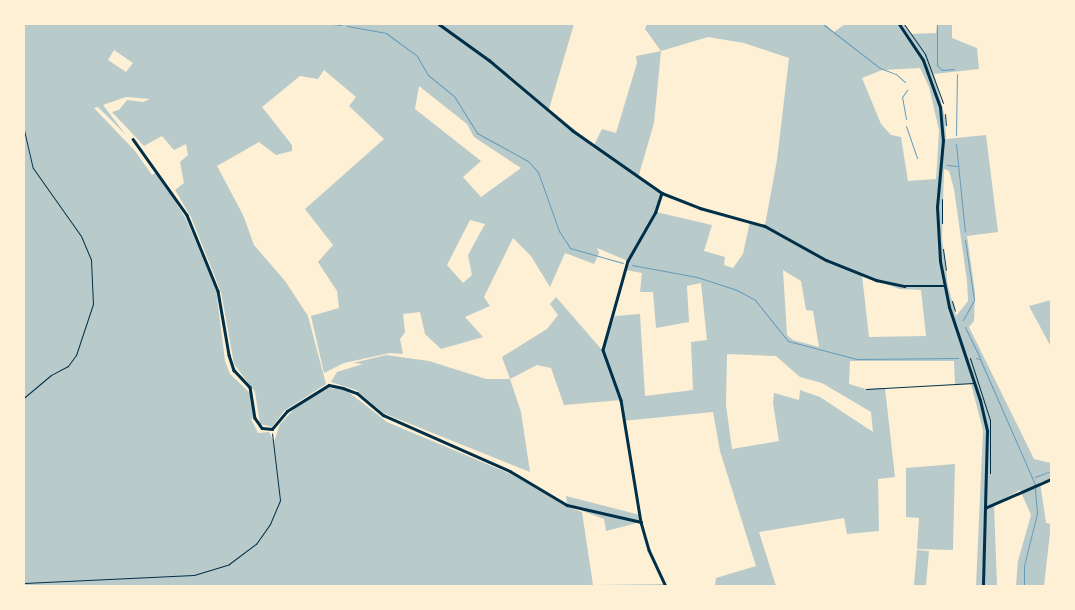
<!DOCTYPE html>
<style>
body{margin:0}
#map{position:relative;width:1075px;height:610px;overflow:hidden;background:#fdf0d5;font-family:Lato,sans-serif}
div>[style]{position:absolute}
.green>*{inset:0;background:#b9caca;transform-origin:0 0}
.stream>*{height:1px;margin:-0.5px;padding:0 0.5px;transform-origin:0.5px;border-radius:0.5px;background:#669bbc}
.path>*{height:1px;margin:-0.5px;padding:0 0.5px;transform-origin:0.5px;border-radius:0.5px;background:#003049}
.service>*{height:1px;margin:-0.5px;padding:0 0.5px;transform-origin:0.5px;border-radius:0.5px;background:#003049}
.minor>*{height:2.5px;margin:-1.25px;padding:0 1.25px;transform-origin:1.25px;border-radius:1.25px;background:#003049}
.tertiary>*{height:3px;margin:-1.5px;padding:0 1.5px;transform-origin:1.5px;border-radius:1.5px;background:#003049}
span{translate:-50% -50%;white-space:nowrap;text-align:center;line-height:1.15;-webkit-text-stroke:4.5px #fdf0d5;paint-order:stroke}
.frame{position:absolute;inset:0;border:25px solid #fdf0d5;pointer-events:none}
</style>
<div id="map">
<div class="green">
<i style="clip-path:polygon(evenodd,24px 24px,574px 24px,549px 109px,594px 145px,602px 129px,616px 133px,637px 63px,636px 56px,661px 51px,645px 29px,647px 24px,825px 24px,834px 32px,845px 24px,904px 24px,911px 34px,936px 33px,937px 24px,952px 24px,952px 38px,977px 48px,979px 69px,934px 74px,945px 118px,946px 139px,986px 135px,998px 232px,967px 236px,975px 292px,974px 321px,969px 327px,1034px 459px,1051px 463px,1051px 479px,1040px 482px,1046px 523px,1051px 524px,1044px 586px,1016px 586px,1018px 561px,1031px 515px,1020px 490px,994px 504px,997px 586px,976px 586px,983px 430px,971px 384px,955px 384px,954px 361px,850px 361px,849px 384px,866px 389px,885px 388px,895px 477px,878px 479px,879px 531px,847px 534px,844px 518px,759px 532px,776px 586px,715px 586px,716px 578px,756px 566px,720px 451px,713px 412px,623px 421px,621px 400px,564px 405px,551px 368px,537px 365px,510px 379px,521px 412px,530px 472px,383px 413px,356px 390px,331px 382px,337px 372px,363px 364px,353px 363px,386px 355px,429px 361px,486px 379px,510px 379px,502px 357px,547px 329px,558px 315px,550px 304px,556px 297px,602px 350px,615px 316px,640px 314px,645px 396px,693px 390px,691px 342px,707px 340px,701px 283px,687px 286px,689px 322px,656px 328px,653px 292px,640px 292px,642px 273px,626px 270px,628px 261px,597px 248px,599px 253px,594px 264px,565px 253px,550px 287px,531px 256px,513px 238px,484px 297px,490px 306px,465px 317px,483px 337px,441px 349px,425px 334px,420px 312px,403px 314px,405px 332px,400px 339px,403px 354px,390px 353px,344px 363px,324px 373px,311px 316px,339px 308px,337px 291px,318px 262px,333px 245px,305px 209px,384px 139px,349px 106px,356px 97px,324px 70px,318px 79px,300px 76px,262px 107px,292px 145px,292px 151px,276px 155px,259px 142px,217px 166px,243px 215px,254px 245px,285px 281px,308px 316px,326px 384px,284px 411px,272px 427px,260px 424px,255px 392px,234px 364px,221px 292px,191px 217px,175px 190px,184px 183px,180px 162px,188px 155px,186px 144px,174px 150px,162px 136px,144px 146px,112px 112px,119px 110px,127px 100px,143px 102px,150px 99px,126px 97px,103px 105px,126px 135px,98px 107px,94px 108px,135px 151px,152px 175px,157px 172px,186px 219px,216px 289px,225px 361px,230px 374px,252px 395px,254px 417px,251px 419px,258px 433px,269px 432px,274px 442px,280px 424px,296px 407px,329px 388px,346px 390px,387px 422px,513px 475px,567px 507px,582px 512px,593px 585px,665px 584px,666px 586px,24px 586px,24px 24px,708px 37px,744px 43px,789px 58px,777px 160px,765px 225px,750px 221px,743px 254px,733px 268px,724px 265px,725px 257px,704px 251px,712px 225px,656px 212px,662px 193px,638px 178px,654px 123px,661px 51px,708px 37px,24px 24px,114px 50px,133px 63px,126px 72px,108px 60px,114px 50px,24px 24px,920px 68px,929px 87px,939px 130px,937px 165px,936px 179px,908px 181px,901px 137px,891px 135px,881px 124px,862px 78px,882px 70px,920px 68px,24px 24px,419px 86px,467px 124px,474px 137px,521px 168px,481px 197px,463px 177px,481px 161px,415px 109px,419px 86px,24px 24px,944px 169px,949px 171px,954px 189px,967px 281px,968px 301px,956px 316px,948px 286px,942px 238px,944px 169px,24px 24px,470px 220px,485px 224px,468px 255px,472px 275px,463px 283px,447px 265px,470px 220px,24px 24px,783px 270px,801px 281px,806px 310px,813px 311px,819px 347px,793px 340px,787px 335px,783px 270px,24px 24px,862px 275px,899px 289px,921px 290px,926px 336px,869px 337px,862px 275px,24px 24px,727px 354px,776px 356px,800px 377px,822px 383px,871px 412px,873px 432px,820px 397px,800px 390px,799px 400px,774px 393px,773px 403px,779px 441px,732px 449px,726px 405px,727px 354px)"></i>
<i style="clip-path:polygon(1051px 300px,1051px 347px,1029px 306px)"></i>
<i style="clip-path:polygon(955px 464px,953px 550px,917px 549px,919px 518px,906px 517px,906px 468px)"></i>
<i style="clip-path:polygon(566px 496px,640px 515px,641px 522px,606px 531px,604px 519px,567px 505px)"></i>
<i style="left:917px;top:550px;width:12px;height:37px;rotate:5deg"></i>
</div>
<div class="stream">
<i style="left:332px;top:24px;width:9px;rotate:6deg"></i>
<i style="left:823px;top:24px;width:72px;rotate:37.7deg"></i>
<i style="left:880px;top:68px;width:17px;rotate:21deg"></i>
<i style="left:896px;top:74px;width:12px;rotate:42deg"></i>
<i style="left:937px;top:24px;width:41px;rotate:90deg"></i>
<i style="left:937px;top:65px;width:7px;rotate:45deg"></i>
<i style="left:942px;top:70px;width:12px;rotate:-5deg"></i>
<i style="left:347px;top:26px;width:40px;rotate:10deg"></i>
<i style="left:386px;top:33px;width:10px;rotate:37deg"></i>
<i style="left:394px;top:39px;width:29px;rotate:36deg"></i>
<i style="left:417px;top:56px;width:22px;rotate:60deg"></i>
<i style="left:428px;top:75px;width:33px;rotate:39deg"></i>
<i style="left:454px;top:96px;width:44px;rotate:58.1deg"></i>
<i style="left:477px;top:133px;width:58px;rotate:28.8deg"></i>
<i style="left:528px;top:161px;width:15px;rotate:48deg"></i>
<i style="left:538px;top:172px;width:63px;rotate:70.4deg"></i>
<i style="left:559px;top:231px;width:20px;rotate:57deg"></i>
<i style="left:570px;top:248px;width:55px;rotate:15.8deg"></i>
<i style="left:906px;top:119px;width:22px;rotate:-100deg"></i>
<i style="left:902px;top:97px;width:9px;rotate:-54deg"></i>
<i style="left:906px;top:126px;width:34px;rotate:71deg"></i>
<i style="left:956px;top:135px;width:61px;rotate:-89.1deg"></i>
<i style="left:956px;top:144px;width:88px;rotate:84.2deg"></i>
<i style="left:947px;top:165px;width:10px;rotate:6deg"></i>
<i style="left:632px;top:265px;width:66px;rotate:10.5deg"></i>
<i style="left:697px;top:277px;width:42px;rotate:18deg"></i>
<i style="left:737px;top:290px;width:21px;rotate:29deg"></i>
<i style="left:755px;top:300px;width:53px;rotate:51.2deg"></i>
<i style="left:788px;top:341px;width:71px;rotate:14.6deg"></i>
<i style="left:857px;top:359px;width:101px;rotate:-0.6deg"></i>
<i style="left:963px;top:320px;width:23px;rotate:-61deg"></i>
<i style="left:974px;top:300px;width:61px;rotate:-98.5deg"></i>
<i style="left:965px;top:327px;width:34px;rotate:64deg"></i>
<i style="left:976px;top:358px;width:4px;rotate:14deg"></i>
<i style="left:980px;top:359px;width:137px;rotate:66.3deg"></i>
<i style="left:1035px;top:477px;width:17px;rotate:-21deg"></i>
<i style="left:1024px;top:586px;width:20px;rotate:-90deg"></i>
<i style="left:1024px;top:566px;width:55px;rotate:-76.2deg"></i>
<i style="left:1037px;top:513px;width:25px;rotate:-95deg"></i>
</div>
<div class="path">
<i style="left:904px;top:24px;width:37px;rotate:55deg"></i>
<i style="left:925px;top:54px;width:52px;rotate:69.8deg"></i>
<i style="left:945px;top:114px;width:11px;rotate:85deg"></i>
<i style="left:24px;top:130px;width:39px;rotate:77deg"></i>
<i style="left:33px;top:168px;width:83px;rotate:54.8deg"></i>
<i style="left:81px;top:236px;width:26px;rotate:67deg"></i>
<i style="left:91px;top:260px;width:44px;rotate:87.4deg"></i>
<i style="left:93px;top:304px;width:54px;rotate:108.4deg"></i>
<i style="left:76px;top:355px;width:14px;rotate:126deg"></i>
<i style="left:68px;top:366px;width:19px;rotate:152deg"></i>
<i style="left:51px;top:375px;width:35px;rotate:140deg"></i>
<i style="left:942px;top:199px;width:24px;rotate:90deg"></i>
<i style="left:943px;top:249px;width:21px;rotate:82deg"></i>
<i style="left:952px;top:301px;width:10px;rotate:73deg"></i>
<i style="left:970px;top:358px;width:65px;rotate:72.1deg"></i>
<i style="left:990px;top:420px;width:53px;rotate:90deg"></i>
<i style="left:24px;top:583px;width:170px;rotate:-2.7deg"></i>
<i style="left:194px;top:575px;width:37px;rotate:-17deg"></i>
<i style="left:229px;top:564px;width:34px;rotate:-37deg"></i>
<i style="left:256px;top:544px;width:24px;rotate:-55deg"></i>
<i style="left:270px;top:524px;width:26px;rotate:-67deg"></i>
<i style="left:280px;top:500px;width:67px;rotate:-96.8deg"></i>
</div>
<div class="service">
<i style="left:866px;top:389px;width:108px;rotate:-3.2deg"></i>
</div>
<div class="minor">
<i style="left:439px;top:24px;width:62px;rotate:35.8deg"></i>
<i style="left:489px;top:60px;width:109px;rotate:40.1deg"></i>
<i style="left:572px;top:130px;width:110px;rotate:35deg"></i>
<i style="left:662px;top:193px;width:41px;rotate:21.5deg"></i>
<i style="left:700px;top:208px;width:67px;rotate:15.5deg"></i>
<i style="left:765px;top:226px;width:70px;rotate:29.1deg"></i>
<i style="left:826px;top:260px;width:54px;rotate:21.8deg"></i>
<i style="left:876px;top:280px;width:29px;rotate:12deg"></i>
<i style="left:904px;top:286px;width:40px"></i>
<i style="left:133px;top:139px;width:93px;rotate:54.6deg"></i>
<i style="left:187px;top:215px;width:82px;rotate:67.8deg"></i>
<i style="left:218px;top:291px;width:65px;rotate:80.2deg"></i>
<i style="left:229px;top:355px;width:16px;rotate:72deg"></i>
<i style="left:234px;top:370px;width:23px;rotate:47deg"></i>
<i style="left:250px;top:387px;width:31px;rotate:81deg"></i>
<i style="left:255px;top:418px;width:12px;rotate:55deg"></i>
<i style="left:262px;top:428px;width:10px;rotate:6deg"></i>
<i style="left:272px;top:429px;width:23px;rotate:-50deg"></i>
<i style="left:287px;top:411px;width:49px;rotate:-31.8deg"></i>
<i style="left:329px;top:385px;width:14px;rotate:12deg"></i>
<i style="left:343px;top:388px;width:15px;rotate:20deg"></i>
<i style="left:357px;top:393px;width:34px;rotate:40deg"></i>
<i style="left:383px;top:415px;width:139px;rotate:23.8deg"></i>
<i style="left:510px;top:471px;width:66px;rotate:30.8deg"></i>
<i style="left:567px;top:505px;width:76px;rotate:12.9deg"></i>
<i style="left:662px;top:193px;width:20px;rotate:108deg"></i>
<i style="left:656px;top:212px;width:56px;rotate:119.7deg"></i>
<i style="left:628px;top:261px;width:92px;rotate:105.7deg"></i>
<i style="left:603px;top:350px;width:53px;rotate:70.2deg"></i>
<i style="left:621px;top:400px;width:124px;rotate:80.7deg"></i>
<i style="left:641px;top:522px;width:29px;rotate:74deg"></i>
<i style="left:649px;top:550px;width:40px;rotate:65deg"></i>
<i style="left:985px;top:508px;width:72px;rotate:-23.7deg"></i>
</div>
<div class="tertiary">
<i style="left:899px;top:24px;width:43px;rotate:56.3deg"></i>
<i style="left:923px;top:60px;width:50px;rotate:70.1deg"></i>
<i style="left:940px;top:107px;width:33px;rotate:85deg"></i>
<i style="left:943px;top:140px;width:67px;rotate:95.1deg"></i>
<i style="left:937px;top:207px;width:54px;rotate:86.8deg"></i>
<i style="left:940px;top:261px;width:47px;rotate:78.9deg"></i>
<i style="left:949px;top:307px;width:98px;rotate:71.6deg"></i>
<i style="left:980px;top:400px;width:32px;rotate:77deg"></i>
<i style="left:987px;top:431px;width:155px;rotate:91.5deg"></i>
</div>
<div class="frame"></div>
</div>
